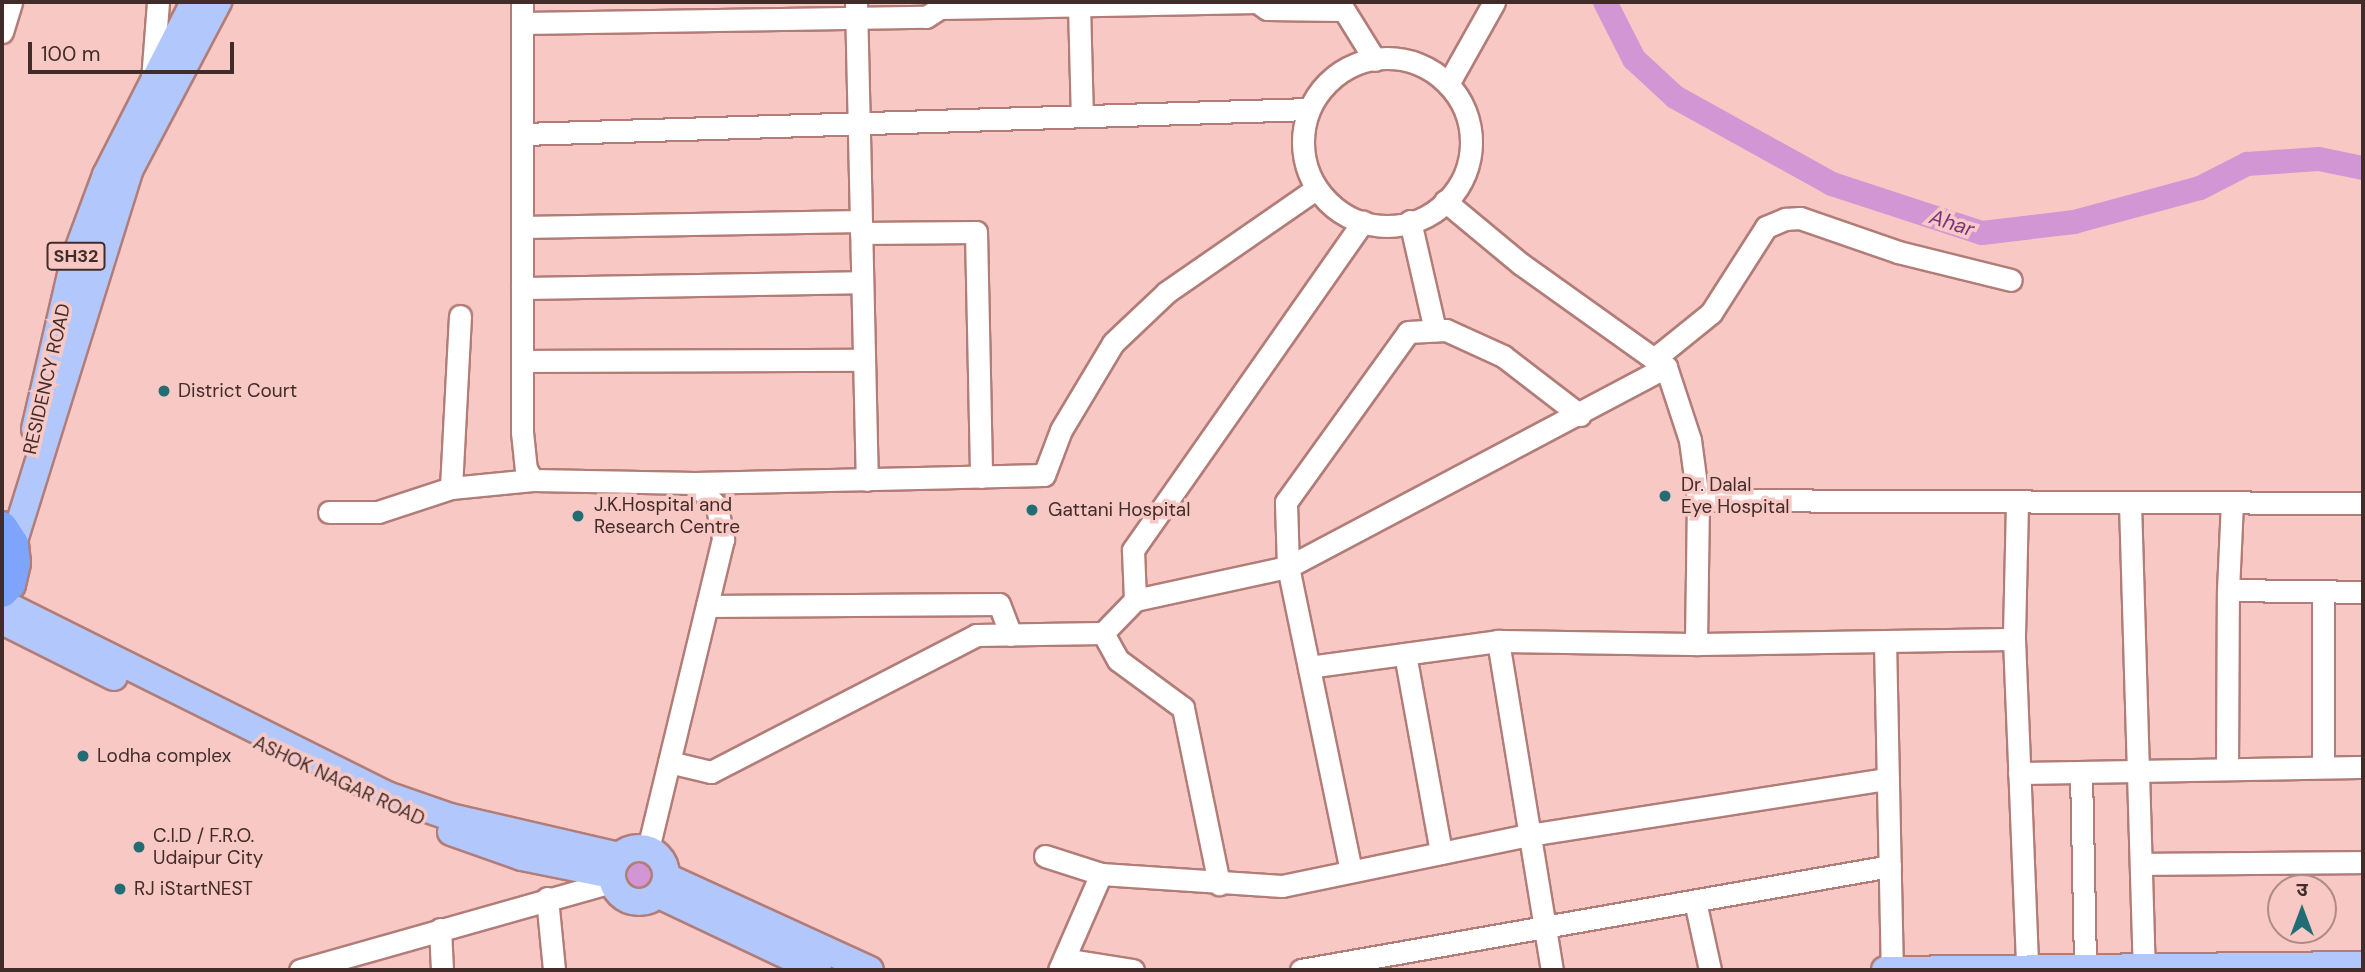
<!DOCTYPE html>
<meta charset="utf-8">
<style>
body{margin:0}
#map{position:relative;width:2365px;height:972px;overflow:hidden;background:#f8c9c4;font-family:"DM Sans","Noto Sans Devanagari",sans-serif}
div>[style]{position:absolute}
.water>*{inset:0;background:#d296d4}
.round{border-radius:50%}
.river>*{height:24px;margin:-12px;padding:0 12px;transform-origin:12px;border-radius:12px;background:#d296d4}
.roads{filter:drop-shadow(2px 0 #b27d78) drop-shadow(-2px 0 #b27d78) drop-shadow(0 2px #b27d78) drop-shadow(0 -2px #b27d78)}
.minor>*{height:21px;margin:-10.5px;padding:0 10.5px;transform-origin:10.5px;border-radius:10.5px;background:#fff}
.minor>.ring{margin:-10.5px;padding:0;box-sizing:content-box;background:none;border:21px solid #fff;border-radius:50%}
.major>*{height:26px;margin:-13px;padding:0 13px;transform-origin:13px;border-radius:13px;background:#b2c8fd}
.major>.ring{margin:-13px;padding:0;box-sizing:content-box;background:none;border:26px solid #b2c8fd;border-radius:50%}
.highway>*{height:30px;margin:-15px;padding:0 15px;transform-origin:15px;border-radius:15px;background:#7fa4fc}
.dots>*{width:19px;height:19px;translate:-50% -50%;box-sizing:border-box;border:4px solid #f8c9c4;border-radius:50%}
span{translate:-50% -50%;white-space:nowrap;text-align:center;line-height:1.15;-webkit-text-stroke:7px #f8c9c4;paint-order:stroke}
.shield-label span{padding:2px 5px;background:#f8c9c4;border:2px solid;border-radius:5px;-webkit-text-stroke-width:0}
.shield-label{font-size:18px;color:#422c29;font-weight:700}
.street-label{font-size:19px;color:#422c29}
.poi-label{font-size:19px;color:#422c29}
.left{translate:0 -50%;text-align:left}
.water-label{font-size:21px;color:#79327c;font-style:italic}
.frame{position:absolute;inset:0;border:4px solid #422c29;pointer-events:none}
.north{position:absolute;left:2267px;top:874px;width:70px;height:70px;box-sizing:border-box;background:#f8c9c4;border:2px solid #af8a86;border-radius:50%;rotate:0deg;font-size:19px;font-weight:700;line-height:28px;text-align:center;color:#422c29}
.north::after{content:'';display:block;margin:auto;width:24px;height:32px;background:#226c75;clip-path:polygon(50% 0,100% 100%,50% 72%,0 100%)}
.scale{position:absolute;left:28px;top:42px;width:206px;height:32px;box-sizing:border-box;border:4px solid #422c29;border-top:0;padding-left:9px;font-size:21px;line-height:24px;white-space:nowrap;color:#422c29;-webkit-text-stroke:5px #f8c9c4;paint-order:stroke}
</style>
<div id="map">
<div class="water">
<i class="round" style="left:626px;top:861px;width:28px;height:28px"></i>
</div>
<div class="river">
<i style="left:1605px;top:2px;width:64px;rotate:63deg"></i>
<i style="left:1634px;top:59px;width:56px;rotate:42.8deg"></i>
<i style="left:1675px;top:97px;width:179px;rotate:29deg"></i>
<i style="left:1832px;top:184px;width:158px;rotate:18.1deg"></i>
<i style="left:1982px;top:233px;width:93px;rotate:-6.8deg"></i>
<i style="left:2074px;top:222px;width:131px;rotate:-15.1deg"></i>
<i style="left:2200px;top:188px;width:53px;rotate:-27.1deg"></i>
<i style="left:2247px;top:164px;width:72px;rotate:-4deg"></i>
<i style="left:2319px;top:159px;width:45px;rotate:11.6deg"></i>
</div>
<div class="roads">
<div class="minor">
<i style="left:522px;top:2px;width:430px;rotate:90deg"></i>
<i style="left:522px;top:432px;width:37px;rotate:84deg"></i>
<i style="left:526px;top:469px;width:13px;rotate:58deg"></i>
<i style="left:533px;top:480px;width:162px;rotate:1.1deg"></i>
<i style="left:695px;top:483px;width:33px;rotate:47deg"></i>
<i style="left:717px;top:507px;width:33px;rotate:79deg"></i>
<i style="left:723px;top:539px;width:319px;rotate:103.6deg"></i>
<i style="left:856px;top:2px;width:478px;rotate:88.7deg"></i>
<i style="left:1339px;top:2px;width:68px;rotate:58.2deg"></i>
<i style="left:1079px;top:5px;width:111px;rotate:88.5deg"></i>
<i style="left:523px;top:23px;width:403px;rotate:-0.9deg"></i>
<i style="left:926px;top:17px;width:17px;rotate:-33deg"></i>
<i style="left:940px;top:8px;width:317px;rotate:-1.1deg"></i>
<i style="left:1257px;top:2px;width:12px;rotate:35deg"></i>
<i style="left:1267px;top:9px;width:74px;rotate:0.8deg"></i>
<i style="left:2px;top:32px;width:31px;rotate:-73deg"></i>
<i class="ring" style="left:1303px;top:58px;width:147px;height:147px"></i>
<i style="left:152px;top:80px;width:78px;rotate:-85.6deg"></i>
<i style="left:1448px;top:84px;width:94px;rotate:-60.7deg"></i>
<i style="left:523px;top:134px;width:786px;rotate:-1.82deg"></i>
<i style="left:1445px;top:201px;width:99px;rotate:39.7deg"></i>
<i style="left:1521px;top:264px;width:176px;rotate:35.5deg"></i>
<i style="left:1410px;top:221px;width:112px;rotate:77.1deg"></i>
<i style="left:522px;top:227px;width:339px;rotate:-1deg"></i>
<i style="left:861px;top:233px;width:115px;rotate:-0.5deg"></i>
<i style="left:976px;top:232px;width:245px;rotate:88.8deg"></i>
<i style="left:522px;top:288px;width:340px;rotate:-1deg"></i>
<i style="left:460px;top:316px;width:172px;rotate:93deg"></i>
<i style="left:451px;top:488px;width:82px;rotate:-5.6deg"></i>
<i style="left:1654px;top:359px;width:73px;rotate:-38.9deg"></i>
<i style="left:1711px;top:313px;width:102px;rotate:-57.4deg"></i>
<i style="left:1766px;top:227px;width:21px;rotate:-23deg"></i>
<i style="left:1785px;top:219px;width:15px;rotate:-4deg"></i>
<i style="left:1800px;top:218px;width:104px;rotate:19.1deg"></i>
<i style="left:1898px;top:252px;width:116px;rotate:13.9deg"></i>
<i style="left:523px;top:361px;width:341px;rotate:-0.2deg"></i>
<i style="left:695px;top:483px;width:349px;rotate:-1.3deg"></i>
<i style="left:1044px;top:475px;width:48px;rotate:-69.3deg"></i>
<i style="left:1061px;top:430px;width:101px;rotate:-59.1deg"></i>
<i style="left:1113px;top:343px;width:74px;rotate:-43.4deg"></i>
<i style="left:1167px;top:292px;width:181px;rotate:-34.7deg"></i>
<i style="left:1698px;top:500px;width:665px;rotate:0.26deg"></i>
<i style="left:2017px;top:503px;width:136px;rotate:91.3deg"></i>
<i style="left:2014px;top:639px;width:329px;rotate:87.7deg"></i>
<i style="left:2130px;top:503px;width:466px;rotate:88.3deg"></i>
<i style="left:329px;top:512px;width:49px"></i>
<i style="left:378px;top:512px;width:77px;rotate:-18.2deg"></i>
<i style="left:2228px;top:590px;width:87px;rotate:-87.4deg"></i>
<i style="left:2323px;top:591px;width:176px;rotate:90deg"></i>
<i style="left:1135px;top:600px;width:157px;rotate:-12.2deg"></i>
<i style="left:1288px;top:567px;width:428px;rotate:-27.9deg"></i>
<i style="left:1666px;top:367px;width:77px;rotate:71.8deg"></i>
<i style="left:1690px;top:440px;width:61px;rotate:82.4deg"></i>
<i style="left:1698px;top:500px;width:144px;rotate:90.8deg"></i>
<i style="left:1696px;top:644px;width:198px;rotate:-179.1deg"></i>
<i style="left:1498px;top:641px;width:333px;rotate:80.7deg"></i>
<i style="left:707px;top:606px;width:292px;rotate:-0.4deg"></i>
<i style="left:999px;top:604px;width:33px;rotate:69deg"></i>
<i style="left:1103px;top:633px;width:31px;rotate:61deg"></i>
<i style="left:1118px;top:660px;width:81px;rotate:36.4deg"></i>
<i style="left:1183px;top:708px;width:180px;rotate:78.4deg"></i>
<i style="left:1885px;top:641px;width:328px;rotate:88.8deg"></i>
<i style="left:1696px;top:644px;width:318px;rotate:-0.9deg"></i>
<i style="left:1405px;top:654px;width:202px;rotate:79.7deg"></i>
<i style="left:1309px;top:667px;width:191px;rotate:-7.8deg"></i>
<i style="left:669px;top:762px;width:43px;rotate:13.4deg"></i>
<i style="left:711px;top:772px;width:298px;rotate:-27.3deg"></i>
<i style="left:976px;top:635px;width:127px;rotate:-0.9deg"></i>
<i style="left:1103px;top:633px;width:46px;rotate:-45.9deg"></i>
<i style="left:1135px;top:600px;width:50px;rotate:-92.3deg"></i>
<i style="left:1133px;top:550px;width:401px;rotate:-55deg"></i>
<i style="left:2227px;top:768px;width:178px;rotate:-89.7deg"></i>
<i style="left:2228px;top:590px;width:135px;rotate:0.8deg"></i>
<i style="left:2081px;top:772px;width:198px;rotate:88.8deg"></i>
<i style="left:2019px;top:773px;width:344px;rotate:-1deg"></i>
<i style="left:1045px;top:856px;width:59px;rotate:17.8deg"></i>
<i style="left:2141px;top:864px;width:222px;rotate:-0.5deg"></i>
<i style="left:1351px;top:871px;width:310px;rotate:-101.7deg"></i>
<i style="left:1288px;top:567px;width:65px;rotate:-91.8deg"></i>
<i style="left:1286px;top:502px;width:209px;rotate:-54.3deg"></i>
<i style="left:1408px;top:332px;width:38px;rotate:-3deg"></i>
<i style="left:1446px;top:330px;width:63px;rotate:24.5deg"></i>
<i style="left:1503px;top:356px;width:97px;rotate:37.5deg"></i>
<i style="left:547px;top:898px;width:72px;rotate:84.4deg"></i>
<i style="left:1695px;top:901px;width:71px;rotate:77.7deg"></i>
<i style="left:440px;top:929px;width:41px;rotate:87.2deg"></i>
<i style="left:1064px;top:959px;width:70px;rotate:9.1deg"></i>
<i style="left:300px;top:970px;width:324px;rotate:-15.8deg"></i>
<i style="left:1059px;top:970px;width:105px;rotate:-66.4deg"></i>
<i style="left:1101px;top:874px;width:181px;rotate:3.8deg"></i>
<i style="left:1282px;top:886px;width:252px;rotate:-11.7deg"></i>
<i style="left:1529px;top:835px;width:363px;rotate:-8.9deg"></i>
<i style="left:1301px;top:970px;width:598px;rotate:-10.01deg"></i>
</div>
<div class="major">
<i style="left:35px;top:429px;width:172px;rotate:-76.9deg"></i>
<i style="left:74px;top:261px;width:92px;rotate:-69.6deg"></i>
<i style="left:106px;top:175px;width:194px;rotate:-63deg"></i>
<i style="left:13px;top:544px;width:393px;rotate:-72.7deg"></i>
<i style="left:130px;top:169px;width:189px;rotate:-62.2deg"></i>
<i style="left:2px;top:603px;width:430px;rotate:26.5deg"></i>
<i style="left:387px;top:795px;width:67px;rotate:19.2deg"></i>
<i style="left:450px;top:817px;width:173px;rotate:13deg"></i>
<i style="left:2px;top:621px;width:125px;rotate:26.6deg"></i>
<i style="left:451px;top:832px;width:75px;rotate:19.4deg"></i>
<i style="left:522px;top:857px;width:91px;rotate:11.4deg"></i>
<i class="ring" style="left:612px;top:848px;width:28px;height:28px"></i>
<i style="left:667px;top:877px;width:223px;rotate:24.6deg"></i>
<i style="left:659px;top:895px;width:176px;rotate:25.3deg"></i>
<i style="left:1885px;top:970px;width:478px;rotate:-0.6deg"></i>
</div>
<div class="highway">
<i style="left:2px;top:527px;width:20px;rotate:57deg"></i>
<i style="left:13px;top:544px;width:19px;rotate:84deg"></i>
<i style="left:15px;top:563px;width:22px;rotate:103deg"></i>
<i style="left:10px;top:584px;width:11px;rotate:135deg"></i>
</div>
</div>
<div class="dots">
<i style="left:164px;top:391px;background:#226c75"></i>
<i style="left:1665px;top:496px;background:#226c75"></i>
<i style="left:1032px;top:510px;background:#226c75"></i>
<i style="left:578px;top:516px;background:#226c75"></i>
<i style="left:83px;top:756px;background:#226c75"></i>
<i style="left:139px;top:847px;background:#226c75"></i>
<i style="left:120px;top:889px;background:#226c75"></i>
</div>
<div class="shield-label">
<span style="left:76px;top:256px">SH32</span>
</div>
<div class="street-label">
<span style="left:47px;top:379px;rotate:-77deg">RESIDENCY ROAD</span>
<span style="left:339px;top:781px;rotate:25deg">ASHOK NAGAR ROAD</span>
</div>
<div class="poi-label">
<span class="left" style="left:178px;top:391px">District Court</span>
<span class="left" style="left:1681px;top:496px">Dr. Dalal<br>Eye Hospital</span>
<span class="left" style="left:594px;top:516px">J.K.Hospital and<br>Research Centre</span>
<span class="left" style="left:1048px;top:510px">Gattani Hospital</span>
<span class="left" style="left:97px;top:756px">Lodha complex</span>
<span class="left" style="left:153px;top:847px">C.I.D / F.R.O.<br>Udaipur City</span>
<span class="left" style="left:134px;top:889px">RJ iStartNEST</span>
</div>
<div class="water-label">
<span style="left:1952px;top:223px;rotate:18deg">Ahar</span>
</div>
<div class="frame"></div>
<div class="north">उ</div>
<div class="scale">100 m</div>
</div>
